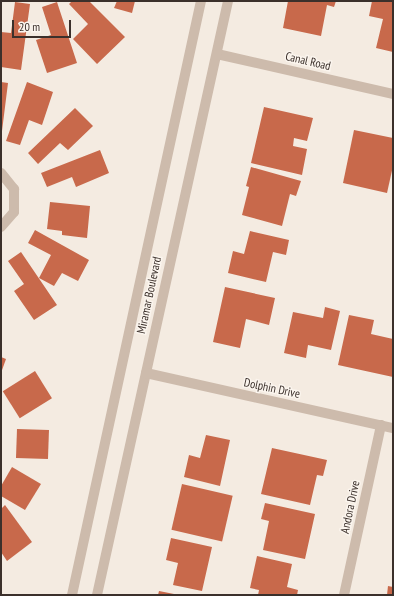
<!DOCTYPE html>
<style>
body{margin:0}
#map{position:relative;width:394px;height:596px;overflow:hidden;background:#f4ebe1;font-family:"PT Sans Narrow",sans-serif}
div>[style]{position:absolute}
.building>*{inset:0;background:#c8694b;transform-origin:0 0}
.minor>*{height:10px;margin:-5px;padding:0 5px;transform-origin:5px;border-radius:5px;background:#cdbbac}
.tertiary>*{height:10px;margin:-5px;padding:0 5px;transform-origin:5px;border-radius:5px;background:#cdbbac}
span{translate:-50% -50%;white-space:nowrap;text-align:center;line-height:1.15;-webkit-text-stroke:3px #fbf5ee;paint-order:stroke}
.street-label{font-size:12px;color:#3b302b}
.frame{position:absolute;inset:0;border:2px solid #3b302b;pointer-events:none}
.scale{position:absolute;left:12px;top:20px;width:59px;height:18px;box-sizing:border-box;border:2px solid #3b302b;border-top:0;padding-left:5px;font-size:12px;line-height:14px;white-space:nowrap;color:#3b302b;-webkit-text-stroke:3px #fbf5ee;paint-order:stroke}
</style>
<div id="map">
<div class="building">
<i style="clip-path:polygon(72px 1px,89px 1px,125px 37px,97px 64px,73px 39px,88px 24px,69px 4px)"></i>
<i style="clip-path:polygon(117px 1px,135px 1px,132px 13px,114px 8px)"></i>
<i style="clip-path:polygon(288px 1px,336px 1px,334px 7px,327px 5px,321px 36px,283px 28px)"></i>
<i style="clip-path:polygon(372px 1px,393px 1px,393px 52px,376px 48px,383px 19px,369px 16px)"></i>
<i style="clip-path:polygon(15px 2px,30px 4px,21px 70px,1px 67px,1px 32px,11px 33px)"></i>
<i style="clip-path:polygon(57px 2px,77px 63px,47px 73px,36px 40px,51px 35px,42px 7px)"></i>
<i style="clip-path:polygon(1px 82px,8px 83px,2px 131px,1px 131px)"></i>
<i style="clip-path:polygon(27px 82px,53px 92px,42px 125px,29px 120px,20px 145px,6px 141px)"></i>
<i style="clip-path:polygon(264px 107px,313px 118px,307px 141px,294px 138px,293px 146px,307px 149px,302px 175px,251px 163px)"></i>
<i style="clip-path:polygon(75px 108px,93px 126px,68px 150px,60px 143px,38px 164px,28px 153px)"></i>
<i style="clip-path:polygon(354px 130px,393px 138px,393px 166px,387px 193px,343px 183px)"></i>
<i style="clip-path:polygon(100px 150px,109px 173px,76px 187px,72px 177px,47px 187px,41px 173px)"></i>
<i style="clip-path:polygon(251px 167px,301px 181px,296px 196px,290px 194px,282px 226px,242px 215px,249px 187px,246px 186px)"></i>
<i style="clip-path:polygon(50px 202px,90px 206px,87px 238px,62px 235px,62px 231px,47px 229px)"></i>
<i style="clip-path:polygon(35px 230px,89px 260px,78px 281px,62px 273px,54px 286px,39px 278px,51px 255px,28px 243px)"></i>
<i style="clip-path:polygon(250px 231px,289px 240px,286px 255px,273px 252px,266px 282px,228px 273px,233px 251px,244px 254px)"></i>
<i style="clip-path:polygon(21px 252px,57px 305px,34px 320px,14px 291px,24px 284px,8px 261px)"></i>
<i style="clip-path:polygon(225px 287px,275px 298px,269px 325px,246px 319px,240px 348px,213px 342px)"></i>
<i style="clip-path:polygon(325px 307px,340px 311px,331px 350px,308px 345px,306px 358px,284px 353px,293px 312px,323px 318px)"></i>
<i style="clip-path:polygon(349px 315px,374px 320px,371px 334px,393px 339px,393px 377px,338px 365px)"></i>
<i style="clip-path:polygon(1px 357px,6px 359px,1px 373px)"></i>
<i style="left:35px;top:371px;width:32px;height:38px;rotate:58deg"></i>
<i style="left:17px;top:429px;width:32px;height:29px;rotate:2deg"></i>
<i style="clip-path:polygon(206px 435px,230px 440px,220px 486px,184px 477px,189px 455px,200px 458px)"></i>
<i style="clip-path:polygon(272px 448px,327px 460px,323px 476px,317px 475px,310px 505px,261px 494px)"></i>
<i style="clip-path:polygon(12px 467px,41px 484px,25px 510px,1px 496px,1px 486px)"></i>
<i style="left:182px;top:484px;width:52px;height:47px;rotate:13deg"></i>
<i style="clip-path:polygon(265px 503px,315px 514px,305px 559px,263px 550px,269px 521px,261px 519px)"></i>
<i style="clip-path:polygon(5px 505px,32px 542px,7px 561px,1px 552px,1px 509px)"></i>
<i style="clip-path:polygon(171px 538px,212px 547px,202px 591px,173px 585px,178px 563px,166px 560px)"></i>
<i style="clip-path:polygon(257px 556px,292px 564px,287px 587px,298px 590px,297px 595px,258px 595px,259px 590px,250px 588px)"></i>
<i style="clip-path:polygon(388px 586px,393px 587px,393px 595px,387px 595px)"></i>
<i style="clip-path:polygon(159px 591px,174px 594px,174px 595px,158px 595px)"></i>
</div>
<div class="minor">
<i style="left:217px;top:54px;width:180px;rotate:12.8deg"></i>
<i style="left:1px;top:173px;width:21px;rotate:51deg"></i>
<i style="left:14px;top:189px;width:23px;rotate:90deg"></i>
<i style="left:14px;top:212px;width:20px;rotate:131deg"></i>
<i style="left:97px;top:595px;width:608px;rotate:-77.56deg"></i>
<i style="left:344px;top:595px;width:174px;rotate:-77.7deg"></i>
</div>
<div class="tertiary">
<i style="left:146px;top:373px;width:253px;rotate:12.6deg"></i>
<i style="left:72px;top:595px;width:608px;rotate:-77.75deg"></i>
</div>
<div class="street-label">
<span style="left:308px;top:61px;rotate:13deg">Canal Road</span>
<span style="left:149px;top:295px;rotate:-78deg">Miramar Boulevard</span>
<span style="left:272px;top:388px;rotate:12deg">Dolphin Drive</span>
<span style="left:350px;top:507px;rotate:-78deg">Andora Drive</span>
</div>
<div class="frame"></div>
<div class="scale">20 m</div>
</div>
